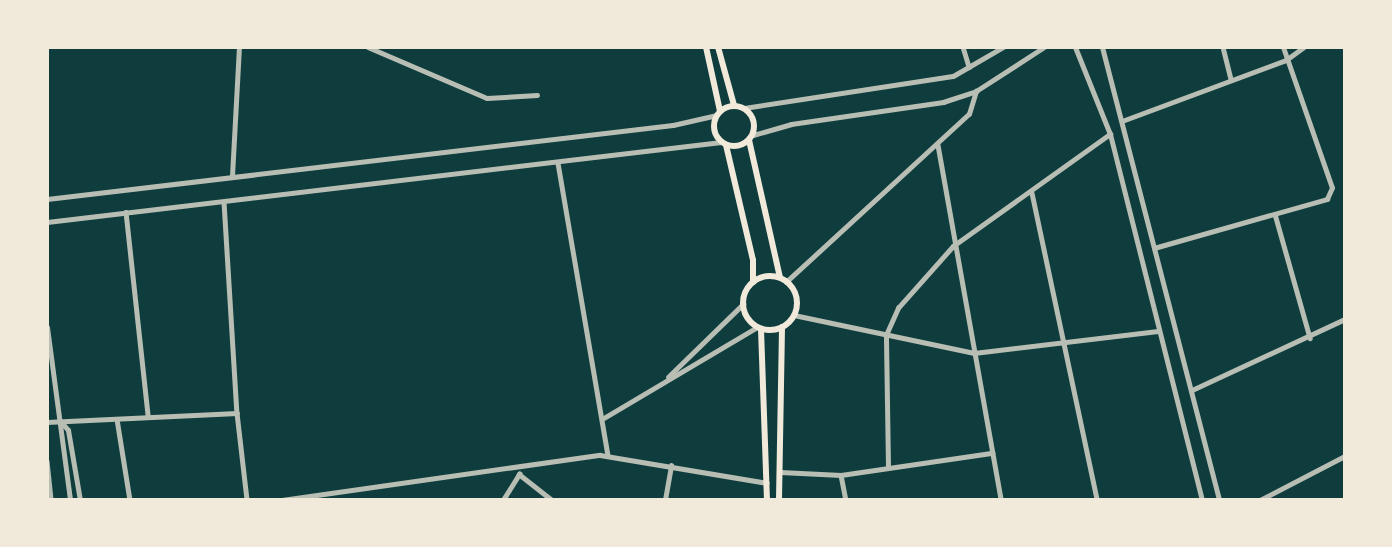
<!DOCTYPE html>
<style>
body{margin:0}
#map{position:relative;width:1392px;height:547px;overflow:hidden;background:#0f3d3e;font-family:"Roboto Condensed",sans-serif}
div>[style]{position:absolute}
.minor>*{height:4.5px;margin:-2.25px;padding:0 2.25px;transform-origin:2.25px;border-radius:2.25px;background:#b8beb3}
.tertiary>*{height:5px;margin:-2.5px;padding:0 2.5px;transform-origin:2.5px;border-radius:2.5px;background:#b8beb3}
.secondary>*{height:6px;margin:-3px;padding:0 3px;transform-origin:3px;border-radius:3px;background:#f1e9da}
.secondary>.ring{margin:-3px;padding:0;box-sizing:content-box;background:none;border:6px solid #f1e9da;border-radius:50%}
span{translate:-50% -50%;white-space:nowrap;text-align:center;line-height:1.15;-webkit-text-stroke:6px #f1e9da;paint-order:stroke}
.frame{position:absolute;inset:0;border:49px solid #f1e9da;pointer-events:none}
</style>
<div id="map">
<div class="minor">
<i style="left:368px;top:47px;width:129px;rotate:23.2deg"></i>
<i style="left:487px;top:98px;width:50px;rotate:-3.4deg"></i>
<i style="left:963px;top:47px;width:21px;rotate:73deg"></i>
<i style="left:1223px;top:47px;width:34px;rotate:76deg"></i>
<i style="left:1122px;top:121px;width:175px;rotate:-20.4deg"></i>
<i style="left:1286px;top:60px;width:22px;rotate:-36deg"></i>
<i style="left:938px;top:145px;width:361px;rotate:79.9deg"></i>
<i style="left:558px;top:163px;width:297px;rotate:80.3deg"></i>
<i style="left:232px;top:176px;width:129px;rotate:-86.9deg"></i>
<i style="left:1032px;top:193px;width:314px;rotate:78deg"></i>
<i style="left:224px;top:202px;width:211px;rotate:86.5deg"></i>
<i style="left:237px;top:413px;width:88px;rotate:83.4deg"></i>
<i style="left:126px;top:212px;width:205px;rotate:83.8deg"></i>
<i style="left:1275px;top:214px;width:129px;rotate:74.2deg"></i>
<i style="left:1154px;top:248px;width:180px;rotate:-15.8deg"></i>
<i style="left:1327px;top:199px;width:12px;rotate:-66deg"></i>
<i style="left:1332px;top:188px;width:149px;rotate:-109.2deg"></i>
<i style="left:786px;top:282px;width:248px;rotate:-42.6deg"></i>
<i style="left:969px;top:114px;width:24px;rotate:-73deg"></i>
<i style="left:794px;top:315px;width:184px;rotate:11.9deg"></i>
<i style="left:974px;top:353px;width:185px;rotate:-6.8deg"></i>
<i style="left:668px;top:377px;width:105px;rotate:-44.2deg"></i>
<i style="left:1192px;top:390px;width:169px;rotate:-24.9deg"></i>
<i style="left:604px;top:418px;width:178px;rotate:-30.7deg"></i>
<i style="left:117px;top:419px;width:82px;rotate:80.9deg"></i>
<i style="left:47px;top:422px;width:190px;rotate:-2.7deg"></i>
<i style="left:47px;top:461px;width:39px;rotate:84deg"></i>
<i style="left:888px;top:467px;width:132px;rotate:-90.9deg"></i>
<i style="left:886px;top:335px;width:30px;rotate:-66deg"></i>
<i style="left:898px;top:308px;width:83px;rotate:-48.4deg"></i>
<i style="left:953px;top:246px;width:193px;rotate:-35.5deg"></i>
<i style="left:780px;top:472px;width:61px;rotate:2.8deg"></i>
<i style="left:841px;top:475px;width:153px;rotate:-8.3deg"></i>
<i style="left:519px;top:474px;width:42px;rotate:38.2deg"></i>
<i style="left:841px;top:475px;width:25px;rotate:79deg"></i>
<i style="left:282px;top:500px;width:321px;rotate:-8.1deg"></i>
<i style="left:600px;top:455px;width:169px;rotate:9.5deg"></i>
<i style="left:503px;top:500px;width:31px;rotate:-58deg"></i>
<i style="left:665px;top:500px;width:35px;rotate:-80deg"></i>
<i style="left:1260px;top:500px;width:96px;rotate:-27.4deg"></i>
</div>
<div class="tertiary">
<i style="left:1075px;top:47px;width:94px;rotate:68.1deg"></i>
<i style="left:1110px;top:134px;width:377px;rotate:75.9deg"></i>
<i style="left:1102px;top:47px;width:468px;rotate:75.5deg"></i>
<i style="left:744px;top:108px;width:211px;rotate:-8.7deg"></i>
<i style="left:953px;top:76px;width:58px;rotate:-30.1deg"></i>
<i style="left:753px;top:135px;width:40px;rotate:-16deg"></i>
<i style="left:791px;top:124px;width:154px;rotate:-8.2deg"></i>
<i style="left:943px;top:102px;width:35px;rotate:-18deg"></i>
<i style="left:976px;top:91px;width:81px;rotate:-32.9deg"></i>
<i style="left:47px;top:199px;width:630px;rotate:-6.74deg"></i>
<i style="left:673px;top:125px;width:45px;rotate:-12.8deg"></i>
<i style="left:47px;top:222px;width:679px;rotate:-6.77deg"></i>
<i style="left:47px;top:327px;width:175px;rotate:82.4deg"></i>
<i style="left:60px;top:421px;width:12px;rotate:48deg"></i>
<i style="left:68px;top:430px;width:71px;rotate:80.3deg"></i>
</div>
<div class="secondary">
<i style="left:706px;top:47px;width:66px;rotate:77.7deg"></i>
<i style="left:718px;top:47px;width:60px;rotate:74.6deg"></i>
<i class="ring" style="left:714px;top:106px;width:34px;height:34px"></i>
<i style="left:749px;top:140px;width:141px;rotate:77.3deg"></i>
<i style="left:726px;top:145px;width:118px;rotate:76.8deg"></i>
<i style="left:753px;top:260px;width:22px;rotate:90deg"></i>
<i class="ring" style="left:743px;top:276px;width:48px;height:48px"></i>
<i style="left:761px;top:329px;width:171px;rotate:88deg"></i>
<i style="left:779px;top:500px;width:173px;rotate:-89deg"></i>
</div>
<div class="frame"></div>
</div>
